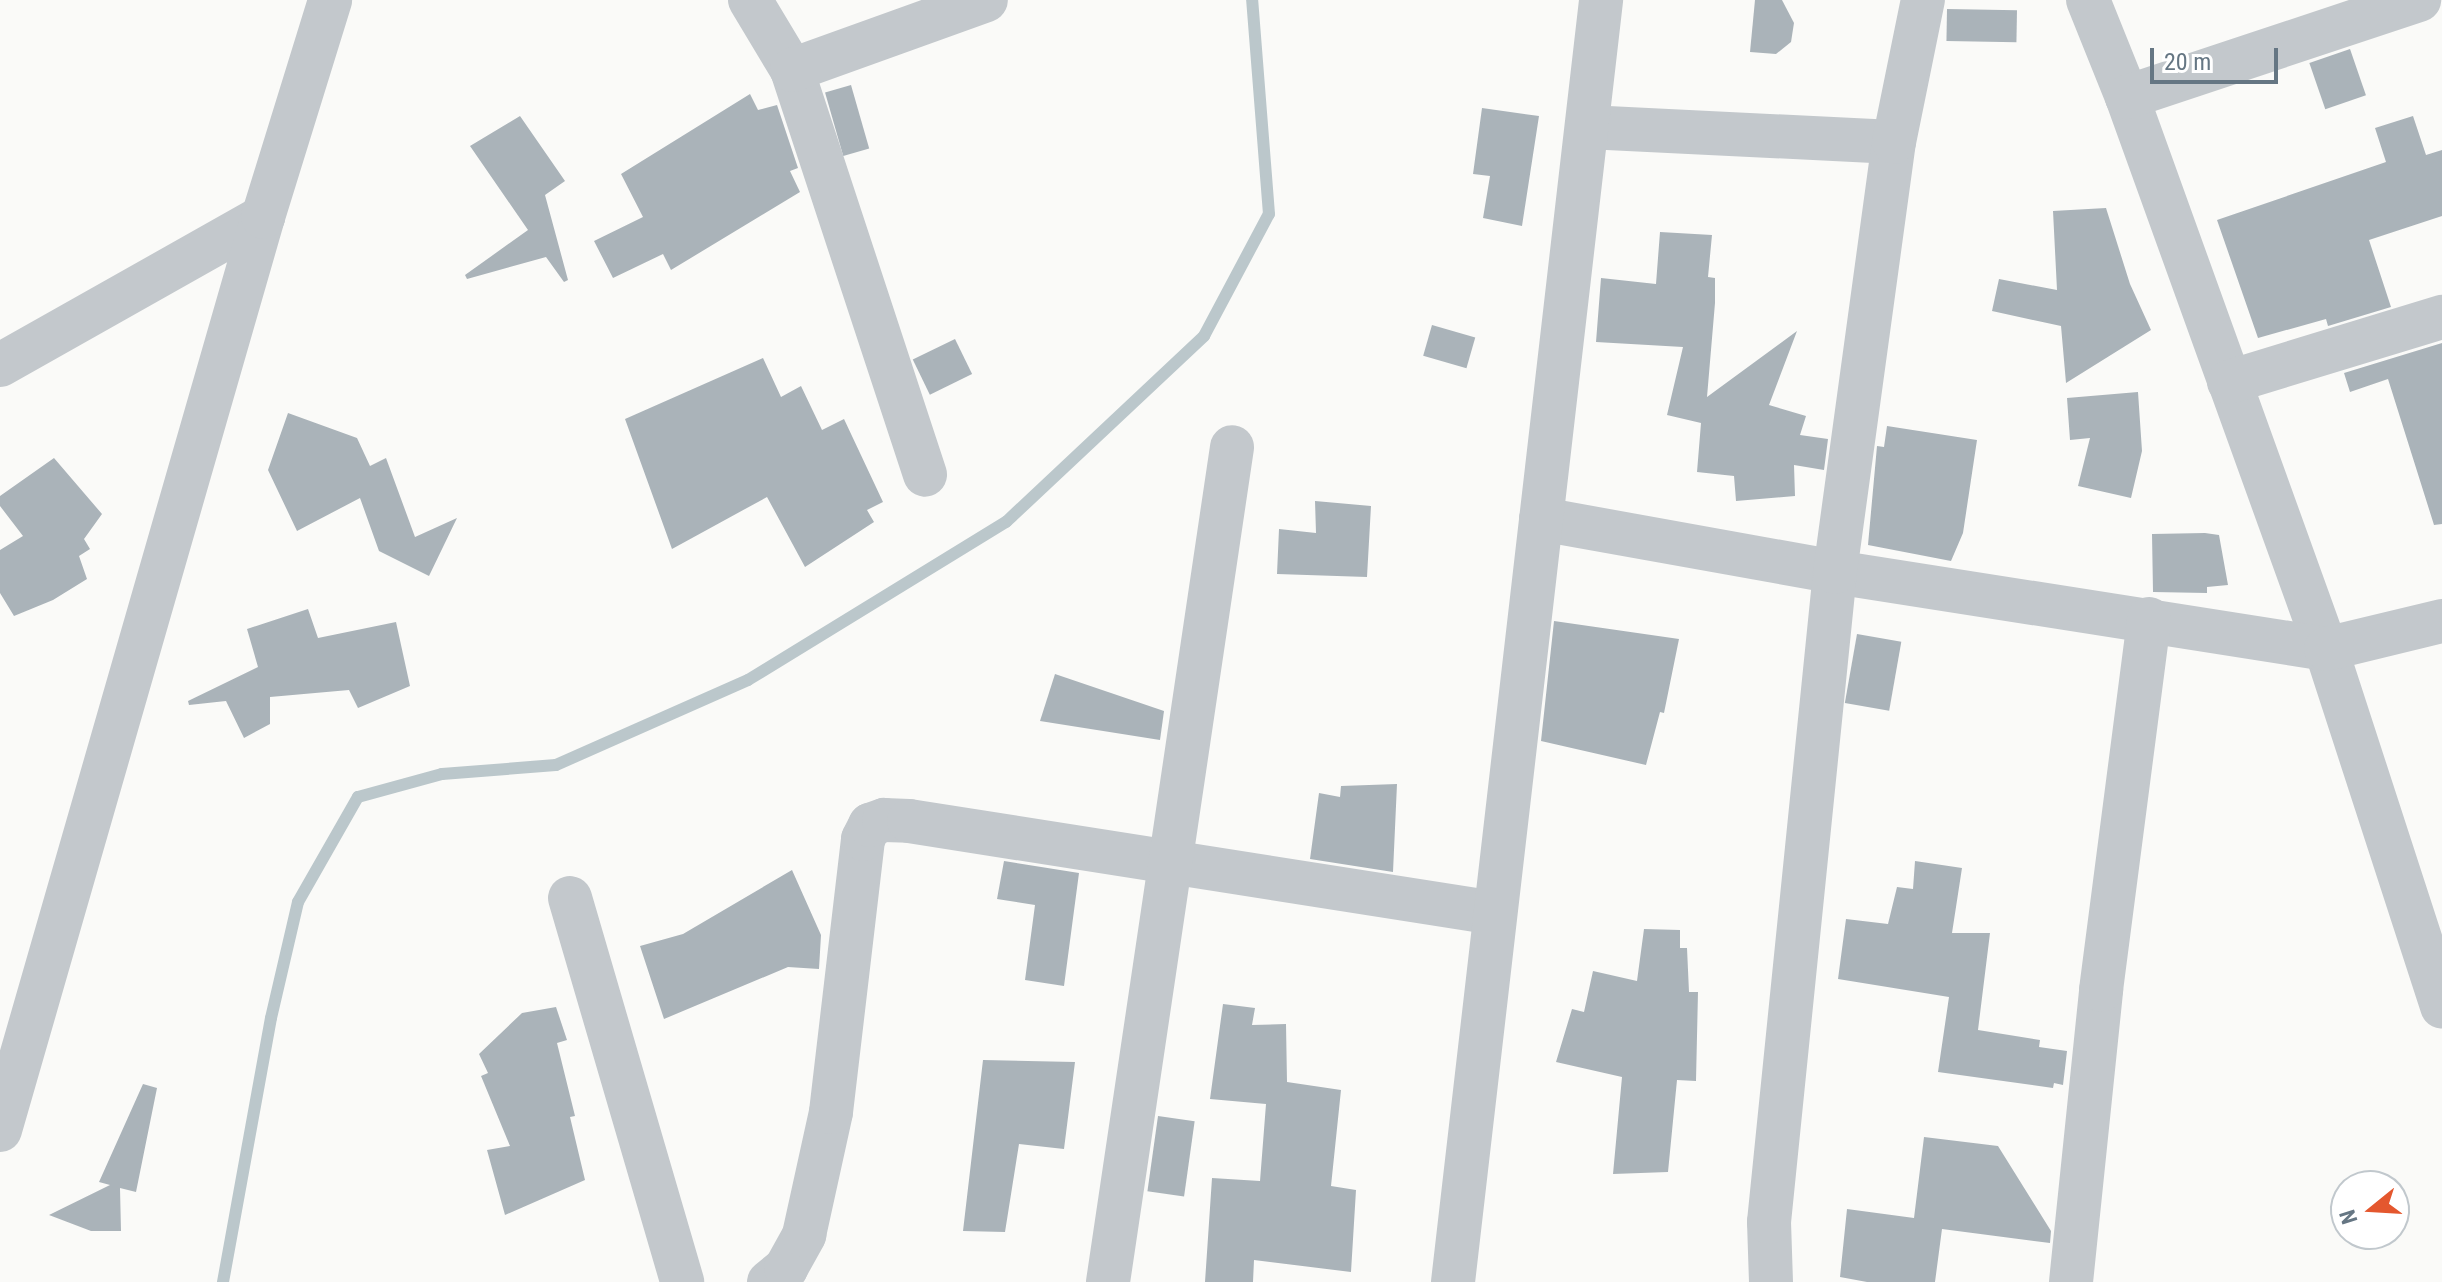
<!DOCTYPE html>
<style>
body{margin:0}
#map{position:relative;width:2442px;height:1282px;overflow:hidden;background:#fafaf8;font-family:"Roboto Condensed",sans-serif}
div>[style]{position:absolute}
.stream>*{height:12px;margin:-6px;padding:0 6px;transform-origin:6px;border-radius:6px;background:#bbc7cb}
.building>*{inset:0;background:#aab3b9;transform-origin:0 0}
.minor>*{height:44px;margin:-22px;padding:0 22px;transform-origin:22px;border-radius:22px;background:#c3c8cc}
span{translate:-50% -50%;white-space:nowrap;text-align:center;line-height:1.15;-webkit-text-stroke:8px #fff;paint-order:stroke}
.north{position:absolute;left:2330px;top:1170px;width:80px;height:80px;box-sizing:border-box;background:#fff;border:2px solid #c1c8cd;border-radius:50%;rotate:252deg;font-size:22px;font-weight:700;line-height:32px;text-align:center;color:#657683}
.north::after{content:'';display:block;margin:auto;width:28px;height:36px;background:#e4572e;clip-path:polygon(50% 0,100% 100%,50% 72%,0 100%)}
.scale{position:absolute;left:2150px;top:48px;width:128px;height:36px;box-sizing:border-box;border:4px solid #657683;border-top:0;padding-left:10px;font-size:24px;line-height:28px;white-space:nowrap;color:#657683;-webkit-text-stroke:6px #fff;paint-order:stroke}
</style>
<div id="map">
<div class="stream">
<i style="left:223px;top:1282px;width:268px;rotate:-79.7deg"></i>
<i style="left:271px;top:1018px;width:119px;rotate:-76.9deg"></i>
<i style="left:298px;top:902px;width:121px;rotate:-60.3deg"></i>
<i style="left:358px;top:797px;width:87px;rotate:-15.3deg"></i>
<i style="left:442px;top:774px;width:114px;rotate:-4.5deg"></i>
<i style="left:556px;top:765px;width:210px;rotate:-23.9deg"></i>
<i style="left:748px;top:680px;width:303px;rotate:-31.5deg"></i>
<i style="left:1006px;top:522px;width:272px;rotate:-43.2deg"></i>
<i style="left:1204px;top:336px;width:138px;rotate:-62deg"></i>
<i style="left:1269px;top:214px;width:215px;rotate:-94.5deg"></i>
</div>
<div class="building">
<i style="clip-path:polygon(1755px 0,1782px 0,1794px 23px,1791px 42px,1776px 54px,1750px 52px)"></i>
<i style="left:1947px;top:9px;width:70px;height:32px;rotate:1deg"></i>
<i style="left:2350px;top:49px;width:49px;height:43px;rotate:71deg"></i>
<i style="left:851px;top:85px;width:66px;height:27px;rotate:74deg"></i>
<i style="clip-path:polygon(750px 94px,758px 110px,777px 105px,798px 168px,790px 171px,800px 192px,671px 270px,663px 254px,613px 278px,594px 241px,643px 217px,621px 174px)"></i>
<i style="clip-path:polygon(1482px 108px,1539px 116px,1522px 226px,1483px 218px,1490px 176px,1473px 174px)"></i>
<i style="clip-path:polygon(520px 116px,565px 181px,545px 195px,568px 280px,564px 282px,546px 257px,467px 279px,465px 275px,528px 230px,470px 146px)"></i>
<i style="clip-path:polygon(2413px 116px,2426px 155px,2442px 150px,2442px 216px,2369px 240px,2391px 307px,2328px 326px,2326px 319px,2258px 338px,2217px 220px,2386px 162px,2375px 128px)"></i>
<i style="clip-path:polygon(2106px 208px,2130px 284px,2151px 330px,2066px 383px,2061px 326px,1992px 311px,1999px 279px,2057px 290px,2053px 211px)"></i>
<i style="clip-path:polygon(1660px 232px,1712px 235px,1708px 277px,1715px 278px,1715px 303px,1707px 397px,1797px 331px,1769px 405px,1806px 416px,1800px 435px,1828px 439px,1824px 470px,1794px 465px,1795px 496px,1736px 501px,1734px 476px,1697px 472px,1701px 423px,1667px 415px,1683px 347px,1596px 342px,1601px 278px,1656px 284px)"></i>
<i style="left:1432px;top:325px;width:45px;height:32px;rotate:16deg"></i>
<i style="left:955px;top:339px;width:39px;height:47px;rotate:64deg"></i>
<i style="clip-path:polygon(2442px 343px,2442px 524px,2434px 525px,2388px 379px,2350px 392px,2344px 373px)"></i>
<i style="clip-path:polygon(763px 358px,781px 397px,801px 386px,822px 430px,844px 419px,883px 502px,867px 510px,874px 522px,805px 567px,767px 497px,672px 549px,625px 419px)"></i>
<i style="clip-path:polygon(2138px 392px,2142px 451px,2131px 498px,2078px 486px,2090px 438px,2070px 440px,2067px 398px)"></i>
<i style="clip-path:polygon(288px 413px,357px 438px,370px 466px,386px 458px,415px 537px,457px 518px,429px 576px,379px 551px,360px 498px,297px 531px,268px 470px)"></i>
<i style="clip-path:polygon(1887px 426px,1977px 440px,1963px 533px,1951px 561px,1868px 545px,1877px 446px,1884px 447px)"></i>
<i style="clip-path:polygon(54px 458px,102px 514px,84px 539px,90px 549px,79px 556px,87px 579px,53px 600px,14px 616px,0 593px,0 550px,23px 536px,0 506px,0 496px)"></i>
<i style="clip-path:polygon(1315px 501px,1371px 506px,1367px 577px,1277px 574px,1279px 529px,1316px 533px)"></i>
<i style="clip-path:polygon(2205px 533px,2219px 535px,2228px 585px,2207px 587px,2207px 593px,2153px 592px,2152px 534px)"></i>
<i style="clip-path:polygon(308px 609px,318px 638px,396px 622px,410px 686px,358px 708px,349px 690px,270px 697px,270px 724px,244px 738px,226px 701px,189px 705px,188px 701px,258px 667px,247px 629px)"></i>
<i style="clip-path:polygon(1554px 621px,1679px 639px,1664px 713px,1660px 712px,1646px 765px,1541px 741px)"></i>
<i style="left:1857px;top:634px;width:45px;height:70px;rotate:10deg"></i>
<i style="clip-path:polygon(1055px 674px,1164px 711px,1160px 740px,1040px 721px)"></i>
<i style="clip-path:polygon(1397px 784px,1393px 872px,1310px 859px,1319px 793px,1340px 797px,1341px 786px)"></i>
<i style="clip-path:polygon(1004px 861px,1079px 873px,1064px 986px,1025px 980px,1035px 905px,997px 899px)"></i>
<i style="clip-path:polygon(1915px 861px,1962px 868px,1952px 933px,1990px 933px,1978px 1030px,2040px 1040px,2039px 1047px,2067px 1051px,2063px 1085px,2054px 1083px,2053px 1088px,1938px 1072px,1949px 997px,1838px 979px,1846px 919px,1888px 924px,1897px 887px,1913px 889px)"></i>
<i style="clip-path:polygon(792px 870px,821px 935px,819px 969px,788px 967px,664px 1019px,640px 946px,683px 934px)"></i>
<i style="clip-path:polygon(1644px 929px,1680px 930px,1680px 948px,1687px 948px,1689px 992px,1698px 992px,1696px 1081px,1677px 1080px,1668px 1172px,1613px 1174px,1622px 1077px,1556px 1062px,1572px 1009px,1584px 1012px,1593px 971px,1637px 981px)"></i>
<i style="clip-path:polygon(1223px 1004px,1255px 1008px,1252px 1025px,1286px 1024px,1287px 1082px,1341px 1090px,1331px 1186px,1356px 1190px,1351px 1272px,1254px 1260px,1253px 1282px,1205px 1282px,1212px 1178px,1260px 1181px,1266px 1104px,1210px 1099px)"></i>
<i style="clip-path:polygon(556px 1007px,567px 1040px,557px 1043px,575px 1116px,570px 1117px,585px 1180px,505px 1215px,487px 1150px,510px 1146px,481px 1076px,488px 1073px,479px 1054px,522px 1013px)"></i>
<i style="clip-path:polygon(983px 1060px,1075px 1062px,1064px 1149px,1019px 1144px,1005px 1232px,963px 1231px)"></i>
<i style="clip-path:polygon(143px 1084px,157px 1088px,136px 1192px,120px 1188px,121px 1231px,91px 1231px,49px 1215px,110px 1185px,99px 1182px)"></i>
<i style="left:1158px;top:1116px;width:37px;height:76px;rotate:8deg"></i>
<i style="clip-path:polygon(1924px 1137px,1998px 1146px,2051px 1231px,2050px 1243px,1942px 1229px,1935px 1282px,1867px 1282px,1840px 1277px,1847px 1209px,1914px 1218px)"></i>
</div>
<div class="minor">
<i style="left:750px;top:0;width:82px;rotate:59deg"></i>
<i style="left:792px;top:70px;width:426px;rotate:71.8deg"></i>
<i style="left:2088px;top:0;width:105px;rotate:68.1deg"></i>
<i style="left:2127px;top:97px;width:587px;rotate:70.18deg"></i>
<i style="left:2326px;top:649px;width:376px;rotate:72deg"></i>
<i style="left:792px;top:70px;width:206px;rotate:-19.8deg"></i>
<i style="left:2127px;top:97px;width:308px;rotate:-18.4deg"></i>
<i style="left:1587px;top:127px;width:307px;rotate:2.8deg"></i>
<i style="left:0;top:365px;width:302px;rotate:-29.4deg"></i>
<i style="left:2229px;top:382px;width:223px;rotate:-17deg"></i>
<i style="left:1541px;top:519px;width:299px;rotate:10.2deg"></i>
<i style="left:1835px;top:572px;width:497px;rotate:8.9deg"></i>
<i style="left:2326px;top:649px;width:119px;rotate:-13.6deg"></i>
<i style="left:570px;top:898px;width:400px;rotate:73.7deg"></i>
<i style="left:0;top:1130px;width:950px;rotate:-73.93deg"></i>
<i style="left:263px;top:217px;width:227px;rotate:-72.8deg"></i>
<i style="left:769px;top:1282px;width:22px;rotate:-39deg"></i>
<i style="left:786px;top:1268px;width:38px;rotate:-61deg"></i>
<i style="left:804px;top:1235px;width:126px;rotate:-77.6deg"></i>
<i style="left:831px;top:1112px;width:275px;rotate:-83.3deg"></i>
<i style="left:863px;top:839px;width:16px;rotate:-63deg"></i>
<i style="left:870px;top:825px;width:15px;rotate:-20deg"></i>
<i style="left:884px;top:820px;width:25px;rotate:2deg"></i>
<i style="left:909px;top:821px;width:593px;rotate:8.92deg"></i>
<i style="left:1108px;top:1282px;width:844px;rotate:-81.55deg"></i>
<i style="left:1453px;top:1282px;width:1291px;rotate:-83.41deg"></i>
<i style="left:1771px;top:1282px;width:60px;rotate:-91.9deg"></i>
<i style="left:1769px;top:1222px;width:653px;rotate:-84.2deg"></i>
<i style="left:1835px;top:572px;width:434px;rotate:-82.2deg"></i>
<i style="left:1894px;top:142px;width:145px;rotate:-78.5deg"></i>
<i style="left:2071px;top:1282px;width:294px;rotate:-84.1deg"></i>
<i style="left:2101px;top:990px;width:374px;rotate:-82.6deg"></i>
</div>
<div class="north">N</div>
<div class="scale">20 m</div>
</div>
